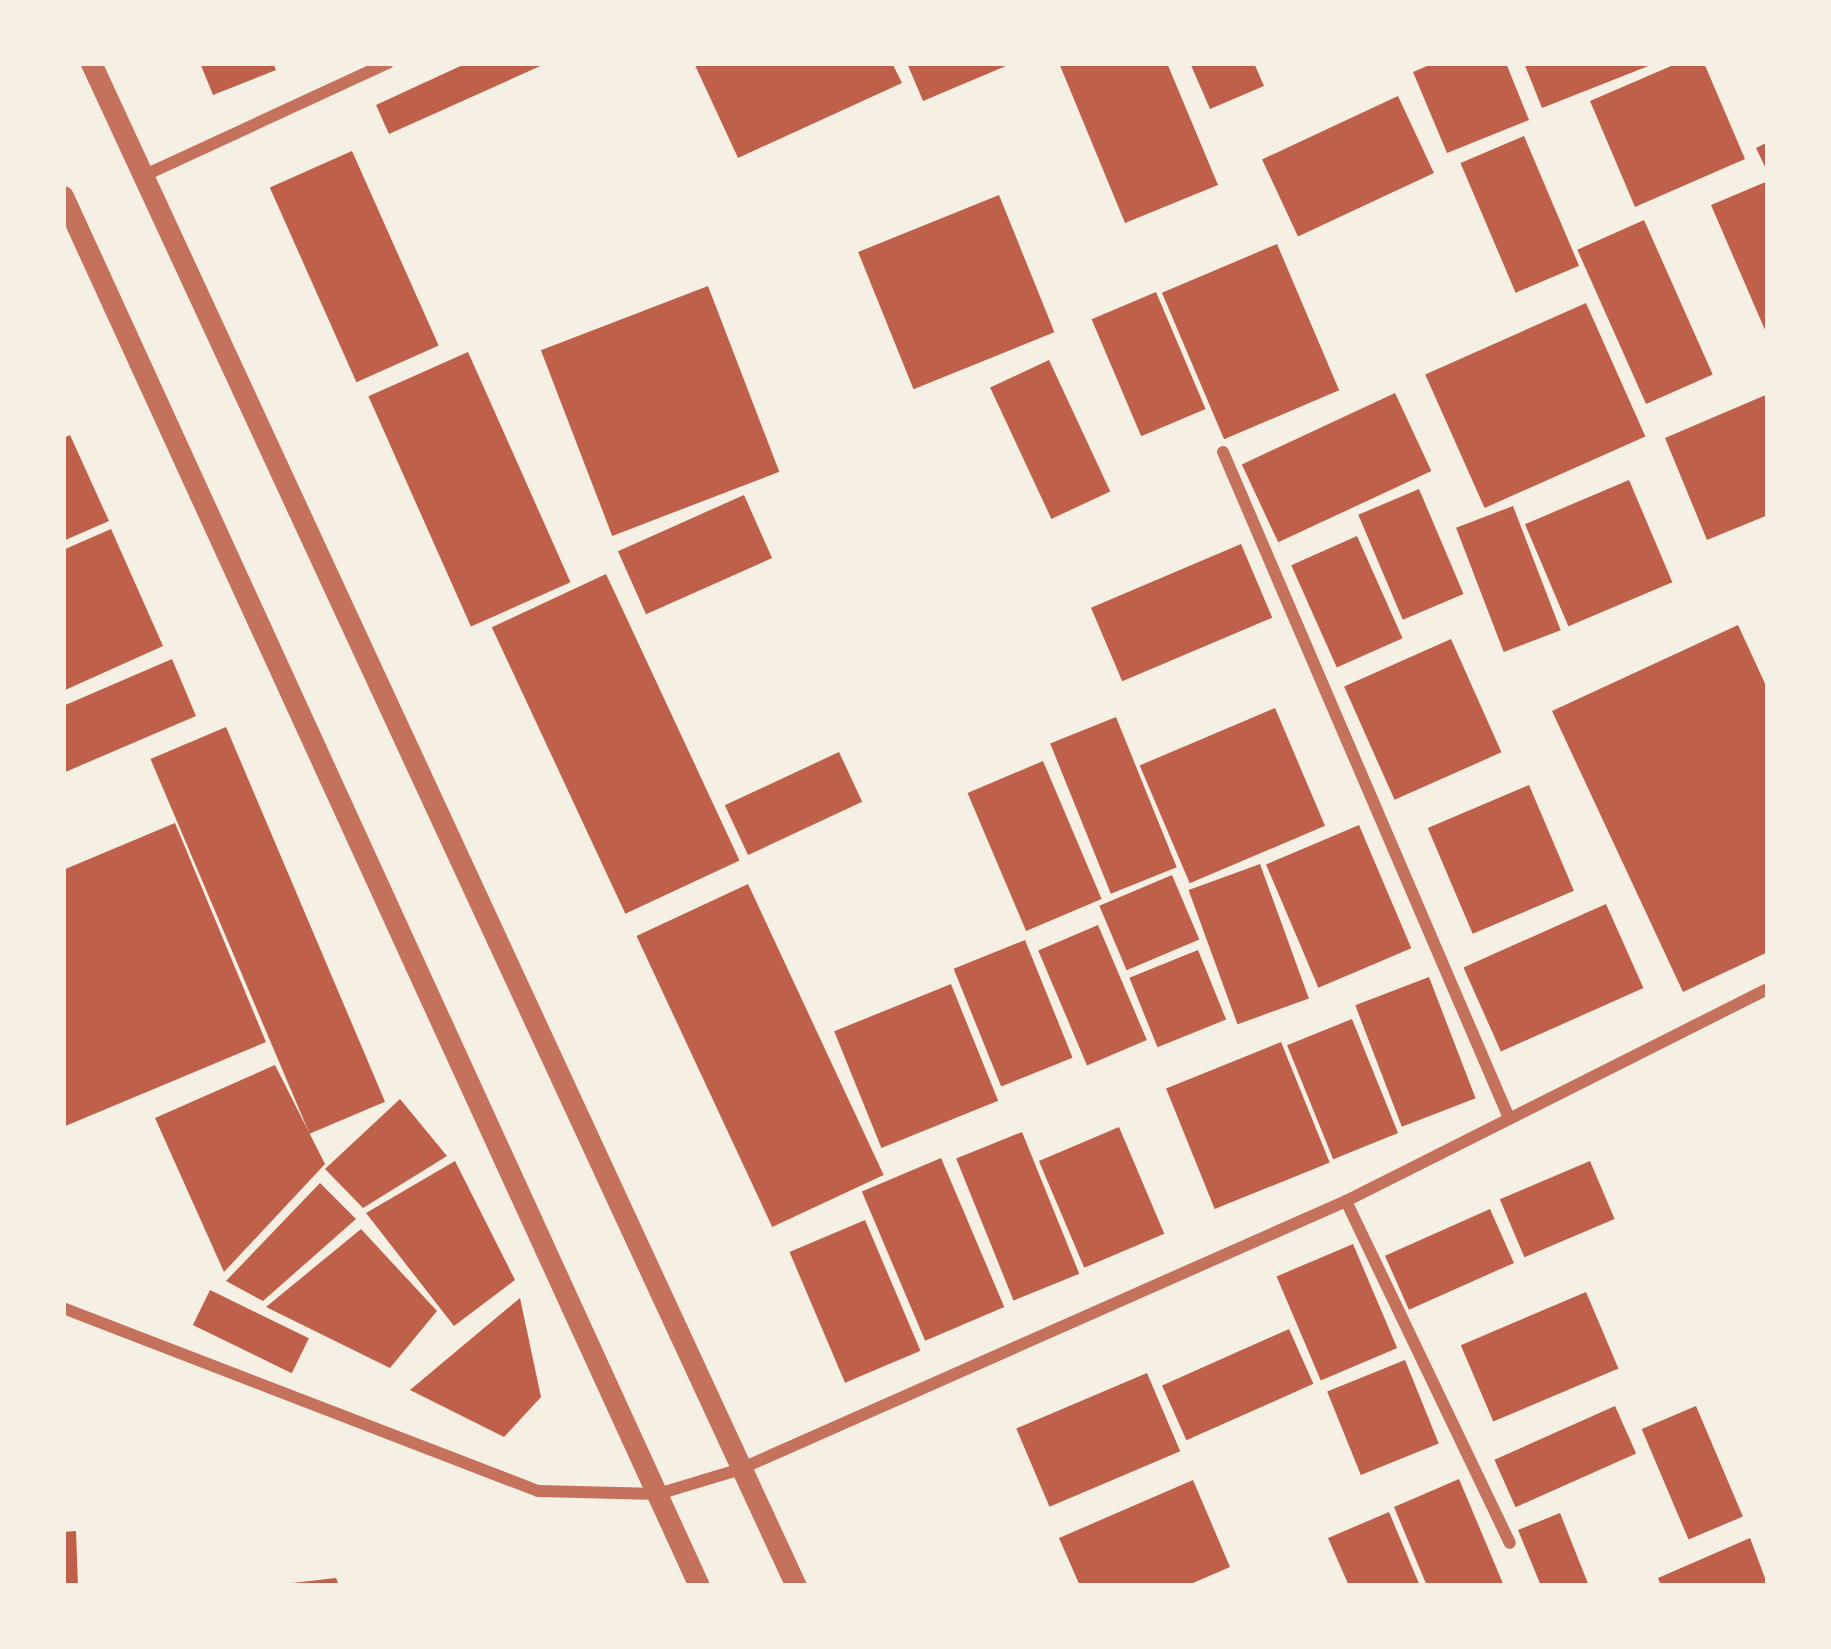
<!DOCTYPE html>
<style>
body{margin:0}
#map{position:relative;width:1831px;height:1649px;overflow:hidden;background:#f6efe4;font-family:Georgia,serif}
div>[style]{position:absolute}
.building>*{inset:0;background:#bf614a;transform-origin:0 0}
.minor>*{height:12px;margin:-6px;padding:0 6px;transform-origin:6px;border-radius:6px;background:#c5725c}
.tertiary>*{height:21px;margin:-10.5px;padding:0 10.5px;transform-origin:10.5px;border-radius:10.5px;background:#c5725c}
span{translate:-50% -50%;white-space:nowrap;text-align:center;line-height:1.15;-webkit-text-stroke:10px #f6efe4;paint-order:stroke}
.frame{position:absolute;inset:0;border:66px solid #f6efe4;pointer-events:none}
</style>
<div id="map">
<div class="building">
<i style="clip-path:polygon(200px 63px,273px 63px,276px 70px,213px 95px)"></i>
<i style="clip-path:polygon(467px 63px,547px 63px,389px 134px,376px 105px)"></i>
<i style="clip-path:polygon(694px 63px,892px 63px,902px 83px,738px 158px)"></i>
<i style="clip-path:polygon(907px 63px,1013px 63px,923px 101px)"></i>
<i style="clip-path:polygon(1059px 63px,1167px 63px,1218px 185px,1125px 223px)"></i>
<i style="clip-path:polygon(1190px 63px,1254px 63px,1264px 86px,1210px 109px)"></i>
<i style="clip-path:polygon(1434px 63px,1506px 63px,1529px 120px,1447px 153px,1413px 72px)"></i>
<i style="clip-path:polygon(1524px 63px,1656px 63px,1542px 108px)"></i>
<i style="clip-path:polygon(1678px 63px,1704px 63px,1745px 159px,1635px 207px,1590px 101px)"></i>
<i style="left:1398px;top:96px;width:85px;height:150px;rotate:65deg"></i>
<i style="left:1524px;top:136px;width:141px;height:69px;rotate:67deg"></i>
<i style="clip-path:polygon(1768px 142px,1768px 173px,1756px 148px)"></i>
<i style="left:352px;top:151px;width:213px;height:90px;rotate:66deg"></i>
<i style="clip-path:polygon(1768px 181px,1768px 337px,1711px 205px)"></i>
<i style="left:999px;top:195px;width:148px;height:152px;rotate:68deg"></i>
<i style="left:1644px;top:220px;width:169px;height:73px;rotate:66deg"></i>
<i style="left:1277px;top:244px;width:159px;height:125px;rotate:67deg"></i>
<i style="left:708px;top:286px;width:199px;height:179px;rotate:69deg"></i>
<i style="left:1156px;top:292px;width:127px;height:70px;rotate:67deg"></i>
<i style="left:1586px;top:303px;width:146px;height:176px;rotate:66deg"></i>
<i style="left:468px;top:352px;width:252px;height:109px;rotate:66deg"></i>
<i style="left:1049px;top:360px;width:145px;height:65px;rotate:65deg"></i>
<i style="left:1395px;top:393px;width:86px;height:169px;rotate:65deg"></i>
<i style="clip-path:polygon(1768px 394px,1768px 515px,1707px 540px,1665px 438px)"></i>
<i style="clip-path:polygon(70px 435px,109px 521px,63px 541px,63px 438px)"></i>
<i style="left:1629px;top:480px;width:111px;height:113px;rotate:67deg"></i>
<i style="left:1419px;top:489px;width:114px;height:66px;rotate:67deg"></i>
<i style="left:744px;top:495px;width:69px;height:138px;rotate:66deg"></i>
<i style="left:1513px;top:506px;width:133px;height:61px;rotate:69deg"></i>
<i style="clip-path:polygon(111px 529px,163px 646px,63px 691px,63px 550px)"></i>
<i style="left:1357px;top:536px;width:112px;height:72px;rotate:66deg"></i>
<i style="left:1241px;top:544px;width:80px;height:163px;rotate:67deg"></i>
<i style="left:606px;top:574px;width:316px;height:126px;rotate:65deg"></i>
<i style="clip-path:polygon(1738px 625px,1768px 690px,1768px 952px,1683px 992px,1552px 711px)"></i>
<i style="left:1451px;top:639px;width:124px;height:117px;rotate:66deg"></i>
<i style="clip-path:polygon(172px 659px,196px 716px,63px 773px,63px 706px)"></i>
<i style="left:1275px;top:708px;width:128px;height:147px;rotate:67deg"></i>
<i style="left:1116px;top:717px;width:162px;height:71px;rotate:68deg"></i>
<i style="left:226px;top:727px;width:407px;height:82px;rotate:67deg"></i>
<i style="left:839px;top:752px;width:55px;height:126px;rotate:65deg"></i>
<i style="left:1043px;top:761px;width:150px;height:82px;rotate:67deg"></i>
<i style="left:1529px;top:785px;width:115px;height:110px;rotate:67deg"></i>
<i style="clip-path:polygon(175px 823px,266px 1042px,63px 1127px,63px 870px)"></i>
<i style="left:1359px;top:825px;width:134px;height:101px;rotate:67deg"></i>
<i style="left:1260px;top:864px;width:143px;height:76px;rotate:70deg"></i>
<i style="left:1172px;top:875px;width:70px;height:79px;rotate:67deg"></i>
<i style="left:748px;top:884px;width:321px;height:123px;rotate:65deg"></i>
<i style="left:1606px;top:904px;width:92px;height:156px;rotate:66deg"></i>
<i style="left:1098px;top:925px;width:125px;height:65px;rotate:67deg"></i>
<i style="left:1025px;top:940px;width:127px;height:77px;rotate:68deg"></i>
<i style="left:1198px;top:950px;width:75px;height:74px;rotate:68deg"></i>
<i style="left:1429px;top:977px;width:130px;height:79px;rotate:69deg"></i>
<i style="left:951px;top:984px;width:126px;height:126px;rotate:68deg"></i>
<i style="left:1352px;top:1019px;width:123px;height:70px;rotate:68deg"></i>
<i style="left:1281px;top:1042px;width:130px;height:124px;rotate:68deg"></i>
<i style="clip-path:polygon(275px 1065px,325px 1164px,224px 1272px,155px 1118px)"></i>
<i style="clip-path:polygon(400px 1099px,447px 1156px,363px 1208px,325px 1169px)"></i>
<i style="left:1119px;top:1127px;width:116px;height:87px;rotate:67deg"></i>
<i style="left:1022px;top:1132px;width:153px;height:71px;rotate:68deg"></i>
<i style="left:941px;top:1158px;width:162px;height:86px;rotate:67deg"></i>
<i style="clip-path:polygon(455px 1161px,515px 1280px,454px 1326px,366px 1213px)"></i>
<i style="left:1590px;top:1161px;width:63px;height:98px;rotate:67deg"></i>
<i style="clip-path:polygon(320px 1183px,356px 1219px,263px 1301px,226px 1281px)"></i>
<i style="left:1490px;top:1209px;width:59px;height:115px;rotate:66deg"></i>
<i style="left:865px;top:1220px;width:142px;height:82px;rotate:67deg"></i>
<i style="clip-path:polygon(361px 1229px,437px 1311px,390px 1368px,266px 1307px)"></i>
<i style="left:1353px;top:1244px;width:113px;height:83px;rotate:67deg"></i>
<i style="left:210px;top:1290px;width:110px;height:39px;rotate:26deg"></i>
<i style="left:1586px;top:1292px;width:83px;height:136px;rotate:67deg"></i>
<i style="clip-path:polygon(520px 1298px,541px 1397px,504px 1437px,410px 1390px)"></i>
<i style="left:1289px;top:1329px;width:60px;height:139px;rotate:66deg"></i>
<i style="left:1405px;top:1360px;width:90px;height:84px;rotate:68deg"></i>
<i style="left:1147px;top:1373px;width:85px;height:142px;rotate:67deg"></i>
<i style="left:1615px;top:1406px;width:52px;height:132px;rotate:66deg"></i>
<i style="left:1696px;top:1406px;width:120px;height:59px;rotate:67deg"></i>
<i style="clip-path:polygon(1459px 1479px,1504px 1586px,1427px 1586px,1394px 1507px)"></i>
<i style="clip-path:polygon(1193px 1480px,1230px 1567px,1186px 1586px,1080px 1586px,1059px 1538px)"></i>
<i style="clip-path:polygon(1389px 1512px,1420px 1586px,1349px 1586px,1328px 1538px)"></i>
<i style="clip-path:polygon(1560px 1513px,1589px 1586px,1541px 1586px,1518px 1530px)"></i>
<i style="clip-path:polygon(76px 1531px,78px 1586px,63px 1586px,63px 1532px)"></i>
<i style="clip-path:polygon(1750px 1538px,1768px 1586px,1661px 1586px,1658px 1578px)"></i>
<i style="clip-path:polygon(336px 1578px,339px 1586px,292px 1586px,292px 1583px)"></i>
</div>
<div class="minor">
<i style="left:143px;top:176px;width:270px;rotate:-24.8deg"></i>
<i style="left:1223px;top:452px;width:725px;rotate:66.76deg"></i>
<i style="left:1346px;top:1201px;width:379px;rotate:64.4deg"></i>
<i style="left:63px;top:1308px;width:509px;rotate:21.07deg"></i>
<i style="left:538px;top:1491px;width:120px;rotate:1.4deg"></i>
<i style="left:658px;top:1494px;width:84px;rotate:-16.7deg"></i>
<i style="left:738px;top:1470px;width:665px;rotate:-23.87deg"></i>
<i style="left:1346px;top:1201px;width:472px;rotate:-26.7deg"></i>
</div>
<div class="tertiary">
<i style="left:91px;top:63px;width:1678px;rotate:65.16deg"></i>
<i style="left:63px;top:196px;width:1529px;rotate:65.41deg"></i>
</div>
<div class="frame"></div>
</div>
